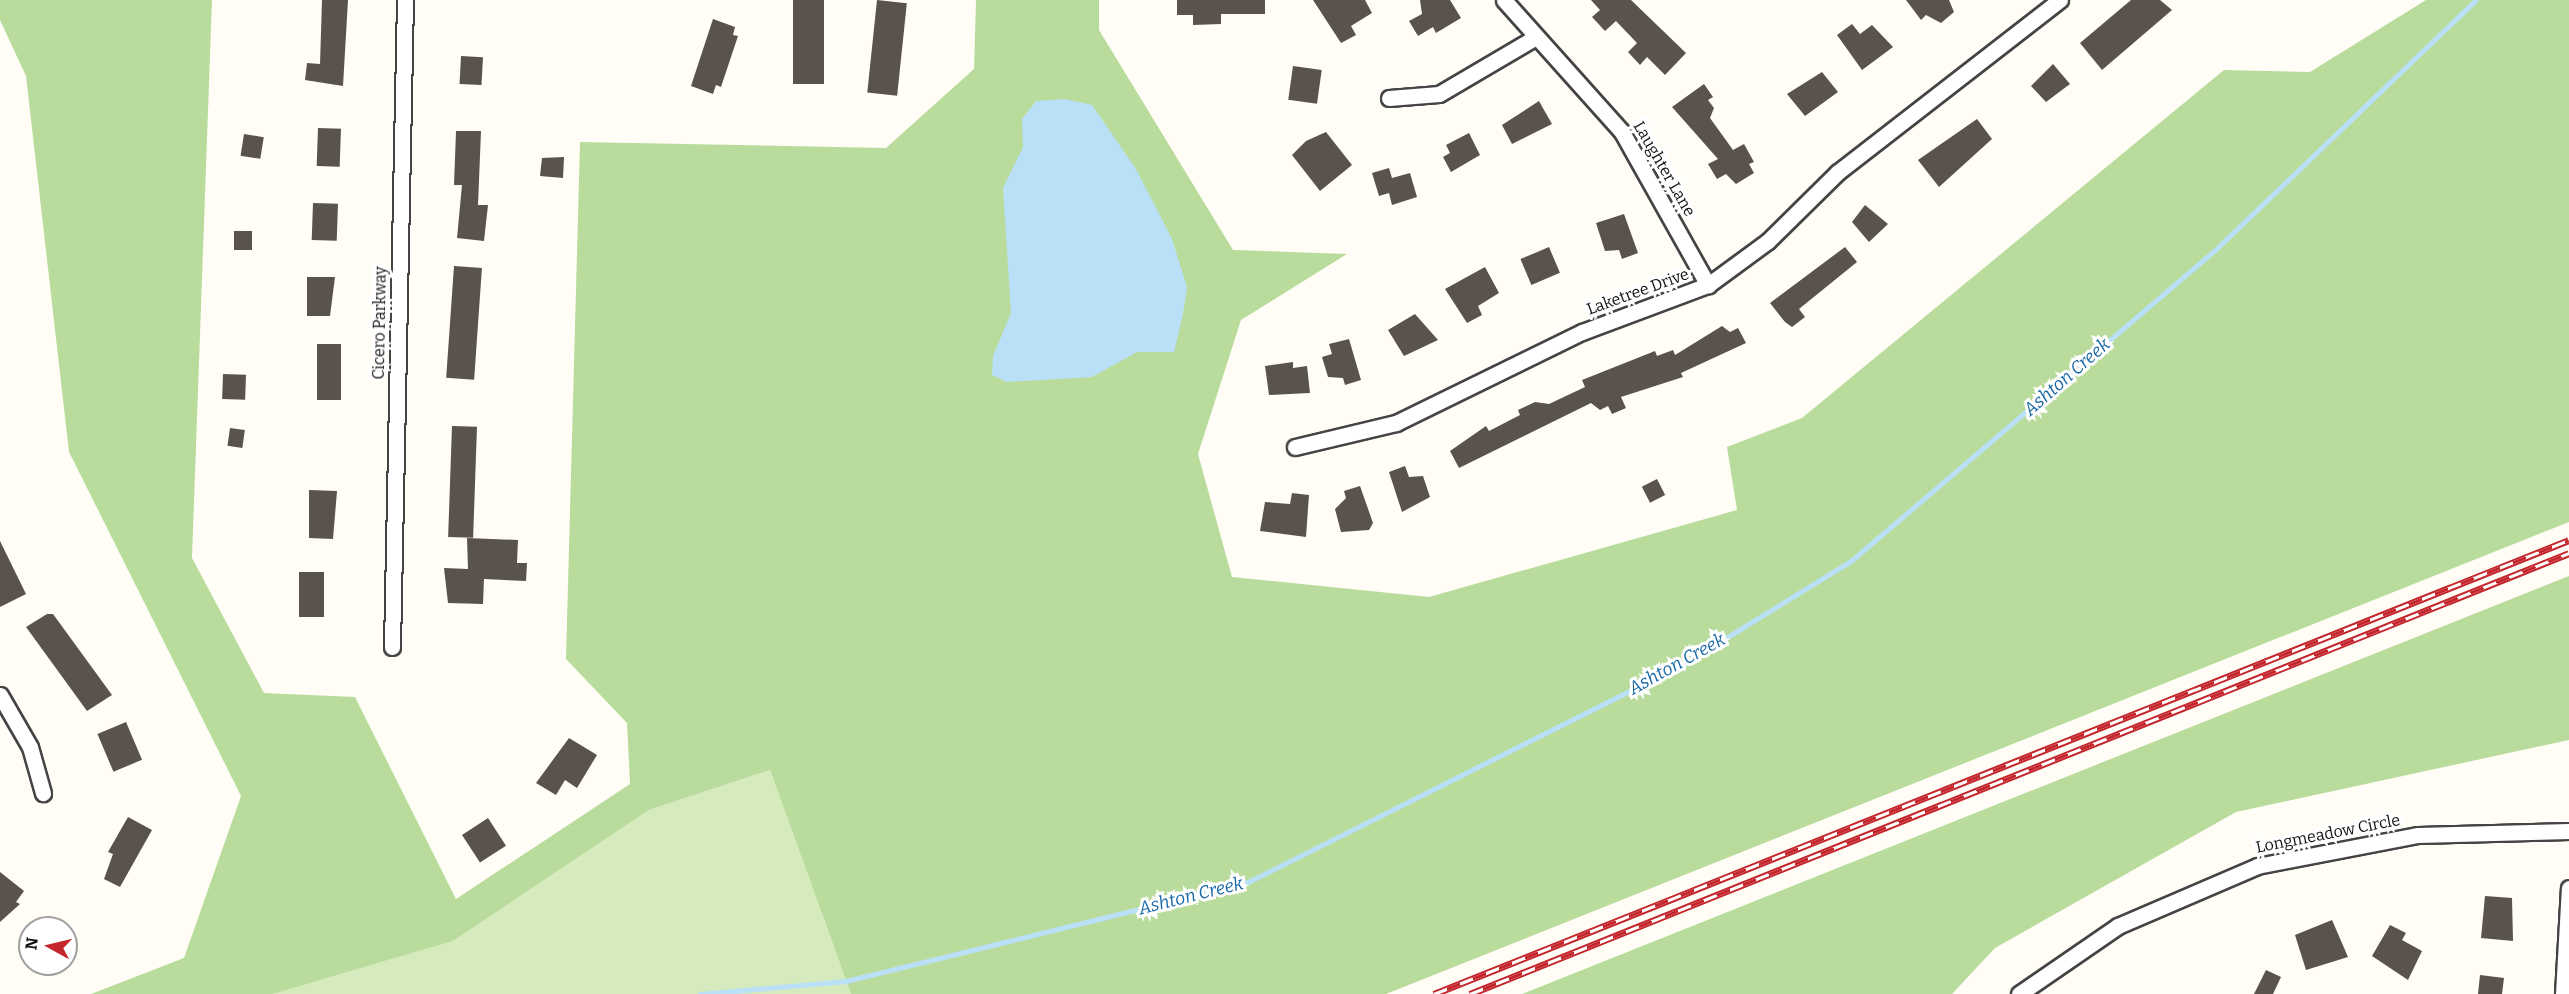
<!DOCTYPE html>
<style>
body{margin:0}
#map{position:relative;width:2569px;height:994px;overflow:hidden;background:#fffdf5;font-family:Bitter,serif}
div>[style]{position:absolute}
.green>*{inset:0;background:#d5ebbd}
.forest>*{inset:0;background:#b9dc9c}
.water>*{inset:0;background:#b9e0f7}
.stream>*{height:5px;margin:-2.5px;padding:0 2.5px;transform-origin:2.5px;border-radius:2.5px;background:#b9e0f7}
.building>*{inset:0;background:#5a524d;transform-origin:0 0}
.roads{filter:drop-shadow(2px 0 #444) drop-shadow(-2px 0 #444) drop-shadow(0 2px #444) drop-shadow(0 -2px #444)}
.minor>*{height:15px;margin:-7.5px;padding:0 7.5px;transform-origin:7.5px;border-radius:7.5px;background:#fff}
.rail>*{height:7px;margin-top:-3.5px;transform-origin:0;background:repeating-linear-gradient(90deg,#fff 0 14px,#c4262e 0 28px);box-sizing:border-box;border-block:2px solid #c4262e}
span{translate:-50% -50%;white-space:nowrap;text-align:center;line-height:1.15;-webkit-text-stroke:6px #fff;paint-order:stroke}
.street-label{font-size:16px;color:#111}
.water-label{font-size:18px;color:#1768a6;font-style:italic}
.north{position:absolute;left:18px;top:916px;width:60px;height:60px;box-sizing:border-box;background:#fff;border:2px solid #a0a0a0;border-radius:50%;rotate:278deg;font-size:16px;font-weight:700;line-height:24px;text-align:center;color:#111}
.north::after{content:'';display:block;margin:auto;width:21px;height:27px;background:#c4262e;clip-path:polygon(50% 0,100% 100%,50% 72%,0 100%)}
</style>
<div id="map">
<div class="green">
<i style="clip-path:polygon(770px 770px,851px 994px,273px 994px,453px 941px,649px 810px)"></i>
</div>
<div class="forest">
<i style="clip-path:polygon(0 0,212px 0,192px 558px,264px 693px,355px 697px,456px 899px,630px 784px,627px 723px,566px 659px,580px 142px,886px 148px,974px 69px,976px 0,1099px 0,1099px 30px,1233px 250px,1347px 254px,1241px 320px,1198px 454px,1232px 577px,1429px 597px,1737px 510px,1727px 447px,1802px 418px,2224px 70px,2310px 72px,2426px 0,2569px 0,2569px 522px,1386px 994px,851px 994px,770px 770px,649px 810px,453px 941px,273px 994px,91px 994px,184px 958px,241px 796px,69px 452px,26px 76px,0 20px)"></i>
<i style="clip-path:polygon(2569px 576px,2569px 740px,2236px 812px,1995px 948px,1952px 994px,1522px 994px)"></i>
</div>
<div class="water">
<i style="clip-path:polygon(1065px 99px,1092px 105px,1136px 169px,1172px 239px,1187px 287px,1183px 314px,1174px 352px,1137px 352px,1092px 377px,1007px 382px,992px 375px,993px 356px,1011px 313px,1003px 188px,1023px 147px,1022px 119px,1036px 101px)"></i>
</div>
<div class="stream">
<i style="left:700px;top:994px;width:147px;rotate:-5.1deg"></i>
<i style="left:846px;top:981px;width:412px;rotate:-13.8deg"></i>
<i style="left:1246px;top:883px;width:493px;rotate:-26.6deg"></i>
<i style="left:1687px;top:662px;width:194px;rotate:-31.7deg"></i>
<i style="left:1852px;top:560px;width:477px;rotate:-40.5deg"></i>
<i style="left:2215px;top:250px;width:361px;rotate:-43.8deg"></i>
</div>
<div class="building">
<i style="clip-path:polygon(322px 0,348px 0,343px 86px,305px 80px,307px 63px,320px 64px)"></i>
<i style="left:793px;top:0;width:31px;height:84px"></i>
<i style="left:877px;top:0;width:30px;height:93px;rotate:6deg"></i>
<i style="clip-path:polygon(1177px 0,1265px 0,1265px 14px,1221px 14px,1221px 24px,1193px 25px,1193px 15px,1177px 15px)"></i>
<i style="clip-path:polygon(1313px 0,1365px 0,1372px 13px,1351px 26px,1356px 35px,1341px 43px)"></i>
<i style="clip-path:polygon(1420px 0,1450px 0,1461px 18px,1436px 33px,1433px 27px,1418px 36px,1409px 21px,1422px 14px)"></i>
<i style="clip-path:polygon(1591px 0,1631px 0,1686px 53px,1665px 75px,1647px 57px,1640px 65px,1628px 52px,1637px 43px,1616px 21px,1605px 31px,1592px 17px,1600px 10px)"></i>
<i style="clip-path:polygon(1906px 0,1949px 0,1954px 12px,1941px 23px,1926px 15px,1921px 20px)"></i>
<i style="clip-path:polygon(2131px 0,2160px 0,2172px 10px,2102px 70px,2080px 43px)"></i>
<i style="clip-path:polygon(713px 19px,735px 27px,733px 35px,738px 36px,721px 87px,716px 85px,713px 94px,691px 86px)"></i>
<i style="clip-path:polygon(1852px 24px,1860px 34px,1872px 25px,1893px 47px,1862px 70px,1837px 35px)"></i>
<i style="left:461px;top:56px;width:22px;height:28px;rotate:3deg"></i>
<i style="clip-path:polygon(2053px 64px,2070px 84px,2046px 102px,2031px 86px)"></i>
<i style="left:1293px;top:66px;width:29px;height:34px;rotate:8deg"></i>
<i style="clip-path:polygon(1822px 72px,1838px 92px,1805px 116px,1787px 94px)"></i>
<i style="clip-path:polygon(1704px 84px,1713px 97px,1708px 100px,1714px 108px,1710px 118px,1733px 150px,1744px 144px,1754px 162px,1749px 164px,1754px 173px,1736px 184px,1726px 174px,1717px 179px,1708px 164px,1718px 159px,1672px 107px)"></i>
<i style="clip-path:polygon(1539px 101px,1552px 124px,1512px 144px,1502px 125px)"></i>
<i style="clip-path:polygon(1977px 119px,1992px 139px,1939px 187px,1918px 160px)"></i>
<i style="left:318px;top:128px;width:23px;height:38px;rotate:2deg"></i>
<i style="clip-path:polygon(456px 131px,481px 131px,478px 205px,488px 205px,484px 241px,457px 238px,462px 185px,454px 185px)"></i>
<i style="clip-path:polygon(1326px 132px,1352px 165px,1320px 191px,1292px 155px,1306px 141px)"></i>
<i style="clip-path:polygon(1469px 133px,1480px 155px,1451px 172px,1443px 157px,1450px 153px,1446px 145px)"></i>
<i style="left:244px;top:134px;width:20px;height:22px;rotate:9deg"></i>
<i style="clip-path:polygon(564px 157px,563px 178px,540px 176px,542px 158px)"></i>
<i style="clip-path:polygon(1389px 168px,1392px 178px,1410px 173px,1417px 197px,1392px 205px,1389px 193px,1379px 196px,1372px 173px)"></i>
<i style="left:313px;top:203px;width:25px;height:37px;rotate:2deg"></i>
<i style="clip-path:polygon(1865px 205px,1888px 224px,1869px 242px,1852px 222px)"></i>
<i style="clip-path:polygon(1624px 214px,1638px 253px,1622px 259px,1619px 250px,1605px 251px,1596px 223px)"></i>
<i style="left:234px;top:231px;width:18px;height:19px"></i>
<i style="left:1549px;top:247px;width:28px;height:31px;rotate:67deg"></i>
<i style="clip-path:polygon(1845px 247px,1857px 262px,1799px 309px,1805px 317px,1792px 327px,1785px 322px,1770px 303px)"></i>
<i style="left:454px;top:266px;width:28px;height:112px;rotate:4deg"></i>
<i style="clip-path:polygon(1485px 267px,1499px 293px,1478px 306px,1482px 315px,1467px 323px,1445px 289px)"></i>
<i style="clip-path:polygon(307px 277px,335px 277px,330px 316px,307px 316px)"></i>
<i style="clip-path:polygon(1415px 314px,1438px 340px,1404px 356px,1388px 330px)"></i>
<i style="clip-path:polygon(1722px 326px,1730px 332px,1738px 328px,1746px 343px,1681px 373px,1683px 377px,1621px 397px,1626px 408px,1612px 414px,1608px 406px,1600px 410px,1591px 403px,1459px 468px,1450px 451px,1486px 426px,1489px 431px,1520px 415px,1518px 410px,1535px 402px,1549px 404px,1585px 387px,1582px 380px,1655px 351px,1657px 356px,1673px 350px,1675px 355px)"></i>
<i style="clip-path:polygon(1349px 339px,1361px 380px,1345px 385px,1343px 378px,1328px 377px,1322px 357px,1332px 354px,1329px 344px)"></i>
<i style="left:317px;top:344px;width:24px;height:56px"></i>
<i style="clip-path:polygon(1293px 362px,1293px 368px,1307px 366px,1310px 393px,1269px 395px,1265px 366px)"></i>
<i style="left:223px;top:374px;width:23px;height:25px;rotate:2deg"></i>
<i style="left:452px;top:426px;width:25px;height:111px;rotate:2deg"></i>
<i style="left:230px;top:428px;width:15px;height:18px;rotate:8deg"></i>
<i style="clip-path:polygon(1405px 466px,1409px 477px,1423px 476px,1430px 497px,1402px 512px,1389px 472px)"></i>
<i style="left:1657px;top:479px;width:18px;height:17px;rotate:63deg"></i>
<i style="clip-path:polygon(1360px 486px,1373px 523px,1369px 530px,1341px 532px,1335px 509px,1346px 498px,1344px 491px)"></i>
<i style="clip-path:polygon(309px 490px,337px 491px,333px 539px,309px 538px)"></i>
<i style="clip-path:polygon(1292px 493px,1309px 495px,1306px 537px,1260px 531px,1265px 502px,1290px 504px)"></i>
<i style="clip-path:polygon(467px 538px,518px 540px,517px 563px,527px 563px,526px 581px,484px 579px,483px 604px,448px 603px,444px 568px,468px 569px)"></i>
<i style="clip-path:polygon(0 541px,26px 594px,0 607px)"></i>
<i style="left:299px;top:572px;width:25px;height:45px"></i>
<i style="clip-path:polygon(47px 614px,53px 614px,112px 695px,87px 711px,26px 627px)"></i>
<i style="left:126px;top:722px;width:41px;height:31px;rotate:67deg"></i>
<i style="clip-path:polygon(569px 738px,597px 755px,577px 788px,565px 780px,556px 795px,536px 783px)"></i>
<i style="clip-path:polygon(128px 817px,152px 830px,120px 887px,104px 879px,113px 854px,108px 852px)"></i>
<i style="left:488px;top:818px;width:33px;height:31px;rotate:57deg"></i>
<i style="clip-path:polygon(0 872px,24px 891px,16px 902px,20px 904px,0 922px)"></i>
<i style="clip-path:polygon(2485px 896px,2512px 898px,2513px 941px,2481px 938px)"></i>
<i style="clip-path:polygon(2332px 920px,2348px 957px,2306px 970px,2295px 935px)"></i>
<i style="clip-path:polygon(2390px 925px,2406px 933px,2402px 940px,2422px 951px,2408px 980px,2372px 956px)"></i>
<i style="clip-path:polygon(2266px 970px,2281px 977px,2273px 994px,2254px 994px)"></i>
<i style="clip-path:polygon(2480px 975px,2504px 978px,2502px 994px,2478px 994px)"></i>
</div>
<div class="roads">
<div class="minor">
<i style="left:1504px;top:0;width:177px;rotate:48.2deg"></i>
<i style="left:1622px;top:132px;width:176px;rotate:60.7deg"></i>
<i style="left:1389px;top:98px;width:50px;rotate:-4.6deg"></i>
<i style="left:1439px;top:94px;width:110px;rotate:-30.5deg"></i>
<i style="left:1295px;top:447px;width:104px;rotate:-13.4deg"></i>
<i style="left:1396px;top:423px;width:207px;rotate:-26.1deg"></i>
<i style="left:1582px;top:332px;width:134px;rotate:-20.5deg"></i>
<i style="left:1708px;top:285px;width:74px;rotate:-36.3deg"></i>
<i style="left:1768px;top:241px;width:98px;rotate:-44.6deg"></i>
<i style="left:1838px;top:172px;width:281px;rotate:-37.8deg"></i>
<i style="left:392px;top:647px;width:647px;rotate:-88.85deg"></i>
<i style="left:0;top:695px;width:60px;rotate:60deg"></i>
<i style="left:30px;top:747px;width:48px;rotate:74.2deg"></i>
<i style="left:2019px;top:994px;width:120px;rotate:-34.5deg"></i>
<i style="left:2118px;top:926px;width:151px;rotate:-23.3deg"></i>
<i style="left:2257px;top:866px;width:164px;rotate:-10.9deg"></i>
<i style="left:2418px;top:835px;width:151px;rotate:-1.5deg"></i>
<i style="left:2563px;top:994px;width:106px;rotate:-86.8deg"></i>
</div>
</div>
<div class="rail">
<i style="left:1434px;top:994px;width:1222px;rotate:-21.8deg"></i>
<i style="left:1470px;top:994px;width:1184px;rotate:-21.86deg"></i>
</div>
<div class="street-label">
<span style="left:1664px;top:169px;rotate:60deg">Laughter Lane</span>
<span style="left:1638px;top:292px;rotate:-20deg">Laketree Drive</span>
<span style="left:380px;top:323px;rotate:-89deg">Cicero Parkway</span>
<span style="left:2328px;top:834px;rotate:-11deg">Longmeadow Circle</span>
</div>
<div class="water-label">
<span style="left:2067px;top:377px;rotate:-41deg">Ashton Creek</span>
<span style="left:1677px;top:664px;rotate:-29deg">Ashton Creek</span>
<span style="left:1191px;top:896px;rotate:-14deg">Ashton Creek</span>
</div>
<div class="north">N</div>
</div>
